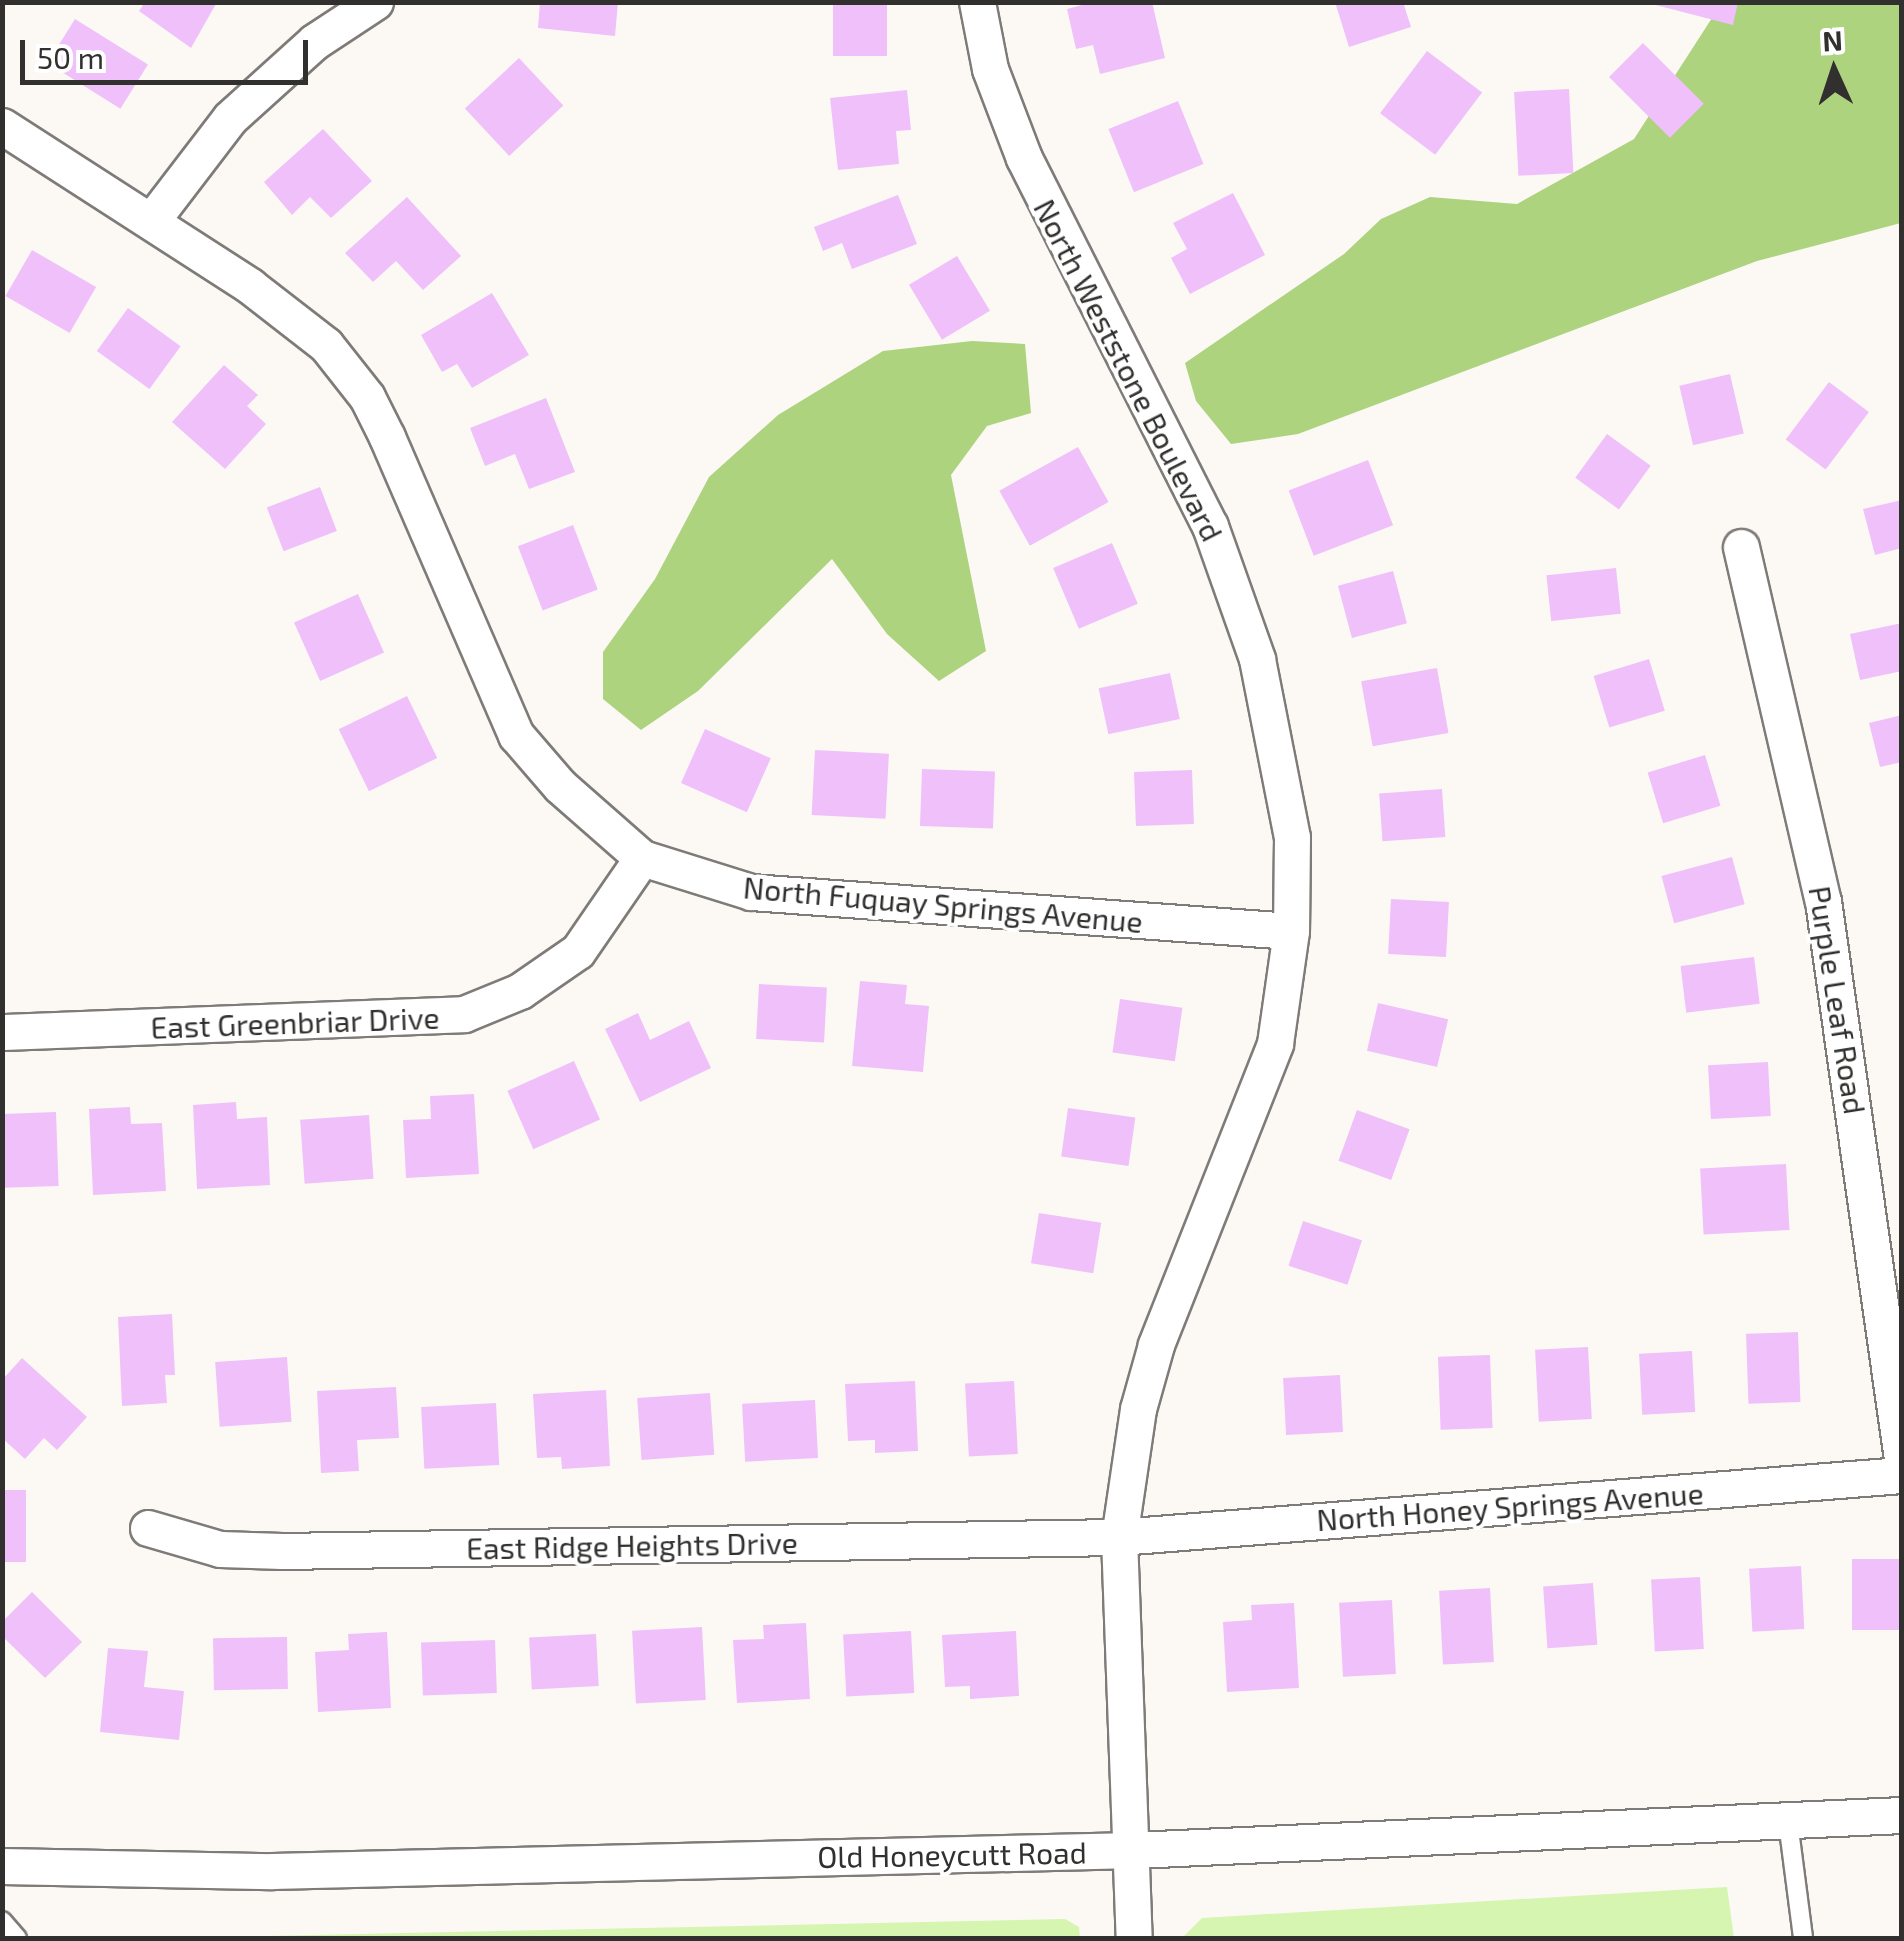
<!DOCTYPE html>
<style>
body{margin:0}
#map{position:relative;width:1904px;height:1941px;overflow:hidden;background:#fcf9f5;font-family:"Exo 2",sans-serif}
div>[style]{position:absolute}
.green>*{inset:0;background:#d5f5b0}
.forest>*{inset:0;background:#add37f}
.building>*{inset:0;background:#f0c0fa;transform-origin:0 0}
.roads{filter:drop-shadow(2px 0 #7e7b78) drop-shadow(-2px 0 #7e7b78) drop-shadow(0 2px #7e7b78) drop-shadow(0 -2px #7e7b78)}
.lane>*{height:18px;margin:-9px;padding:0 9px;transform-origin:9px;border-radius:9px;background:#fff}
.street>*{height:35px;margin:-17.5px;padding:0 17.5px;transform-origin:17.5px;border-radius:17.5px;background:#fff}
span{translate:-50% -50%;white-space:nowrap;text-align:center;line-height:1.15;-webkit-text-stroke:8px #fff;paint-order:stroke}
.street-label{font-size:30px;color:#31302f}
.frame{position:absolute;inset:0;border:5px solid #31302f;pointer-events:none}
.north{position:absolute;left:1784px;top:20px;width:100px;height:100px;-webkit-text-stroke:8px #fff;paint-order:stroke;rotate:357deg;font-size:28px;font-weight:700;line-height:40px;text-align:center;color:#31302f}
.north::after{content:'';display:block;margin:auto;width:35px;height:45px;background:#31302f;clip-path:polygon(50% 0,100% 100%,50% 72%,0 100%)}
.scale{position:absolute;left:20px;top:40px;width:288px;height:45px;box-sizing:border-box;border:5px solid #31302f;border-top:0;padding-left:12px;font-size:30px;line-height:35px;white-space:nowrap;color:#31302f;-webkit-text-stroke:8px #fff;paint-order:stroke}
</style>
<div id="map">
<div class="green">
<i style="clip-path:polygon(1727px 1887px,1734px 1938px,1182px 1938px,1202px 1918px)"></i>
<i style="clip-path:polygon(1065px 1919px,1079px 1927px,1080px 1938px,168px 1938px)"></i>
</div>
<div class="forest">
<i style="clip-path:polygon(1901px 3px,1901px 223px,1757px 261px,1298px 434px,1231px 444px,1196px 401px,1185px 363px,1344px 254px,1381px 219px,1430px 197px,1517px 204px,1634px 139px,1721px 4px)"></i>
<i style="clip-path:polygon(972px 341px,1025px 344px,1031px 413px,987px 426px,951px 475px,986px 651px,939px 681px,887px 634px,832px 559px,698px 691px,641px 730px,603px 699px,603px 652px,655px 579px,709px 477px,778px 415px,883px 351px)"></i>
</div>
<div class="building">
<i style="clip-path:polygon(145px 2px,217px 2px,191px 48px,139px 11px)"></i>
<i style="clip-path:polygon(540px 2px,618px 2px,615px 36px,538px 28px)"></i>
<i style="left:833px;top:2px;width:54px;height:54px"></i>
<i style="clip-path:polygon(1093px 2px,1152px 2px,1165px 58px,1100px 74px,1093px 45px,1076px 49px,1067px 9px)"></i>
<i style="clip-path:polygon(1335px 2px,1403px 2px,1411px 27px,1349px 47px)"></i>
<i style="clip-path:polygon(1644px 2px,1738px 2px,1733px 25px)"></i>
<i style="left:75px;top:19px;width:86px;height:52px;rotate:32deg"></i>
<i style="left:1643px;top:43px;width:86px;height:48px;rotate:45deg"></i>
<i style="left:1427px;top:51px;width:69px;height:78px;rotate:37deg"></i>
<i style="left:519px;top:58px;width:65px;height:74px;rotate:47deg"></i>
<i style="left:1569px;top:89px;width:84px;height:55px;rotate:87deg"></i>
<i style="clip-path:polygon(907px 90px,911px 130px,896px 131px,899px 164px,838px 170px,830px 98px)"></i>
<i style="left:1178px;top:101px;width:68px;height:75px;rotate:68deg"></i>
<i style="clip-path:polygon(323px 129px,372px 181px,331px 218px,310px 197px,292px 215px,264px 182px)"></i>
<i style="clip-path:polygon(1233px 193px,1265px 255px,1190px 294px,1171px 258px,1187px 249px,1173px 223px)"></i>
<i style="clip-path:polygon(898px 195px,917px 244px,852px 269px,842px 243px,823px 251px,814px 227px)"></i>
<i style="clip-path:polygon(407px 197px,461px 256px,423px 290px,396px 261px,373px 282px,345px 253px)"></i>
<i style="left:32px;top:250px;width:74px;height:53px;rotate:30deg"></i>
<i style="left:957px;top:256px;width:64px;height:56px;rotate:59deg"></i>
<i style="clip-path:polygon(492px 293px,529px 355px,472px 388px,457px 364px,442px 372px,421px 335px)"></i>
<i style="left:128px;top:308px;width:65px;height:53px;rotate:36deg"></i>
<i style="clip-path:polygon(224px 365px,258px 395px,247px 406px,266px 424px,225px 469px,172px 422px)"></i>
<i style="left:1730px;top:374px;width:61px;height:52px;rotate:77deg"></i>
<i style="left:1829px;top:382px;width:50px;height:72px;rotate:37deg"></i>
<i style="clip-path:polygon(546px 398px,575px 472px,529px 489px,515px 454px,485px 466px,470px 428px)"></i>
<i style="left:1607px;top:434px;width:54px;height:54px;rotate:36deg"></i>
<i style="left:1078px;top:447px;width:63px;height:90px;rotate:61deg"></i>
<i style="left:1368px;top:460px;width:70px;height:85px;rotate:69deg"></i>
<i style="left:320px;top:487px;width:47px;height:57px;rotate:69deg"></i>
<i style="clip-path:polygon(1902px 500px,1902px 548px,1875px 555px,1863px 509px)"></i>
<i style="left:573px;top:525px;width:69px;height:59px;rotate:69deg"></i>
<i style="left:1112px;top:543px;width:66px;height:64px;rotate:67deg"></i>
<i style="left:1616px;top:568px;width:46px;height:70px;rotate:84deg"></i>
<i style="left:1393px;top:571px;width:54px;height:57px;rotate:75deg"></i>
<i style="left:358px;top:594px;width:64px;height:70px;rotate:66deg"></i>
<i style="clip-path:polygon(1902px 623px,1902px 671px,1860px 680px,1850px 634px)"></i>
<i style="left:1649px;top:659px;width:54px;height:58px;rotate:73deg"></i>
<i style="left:1437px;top:668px;width:66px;height:77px;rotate:80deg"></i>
<i style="left:1170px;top:673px;width:47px;height:73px;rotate:78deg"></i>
<i style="left:407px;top:696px;width:69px;height:76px;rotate:64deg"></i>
<i style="clip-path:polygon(1902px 715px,1902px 762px,1880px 767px,1869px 723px)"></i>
<i style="left:705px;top:729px;width:72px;height:59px;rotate:24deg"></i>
<i style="left:815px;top:750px;width:74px;height:65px;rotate:3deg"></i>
<i style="left:1705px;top:755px;width:53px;height:60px;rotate:73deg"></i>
<i style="left:922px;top:769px;width:73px;height:57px;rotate:2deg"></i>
<i style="left:1192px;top:770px;width:54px;height:58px;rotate:88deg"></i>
<i style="left:1442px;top:789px;width:48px;height:63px;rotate:86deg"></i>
<i style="left:1732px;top:857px;width:49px;height:73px;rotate:75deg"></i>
<i style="left:1391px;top:899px;width:58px;height:55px;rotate:3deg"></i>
<i style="left:1754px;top:957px;width:47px;height:74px;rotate:83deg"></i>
<i style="clip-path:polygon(860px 981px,907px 985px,905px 1004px,929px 1006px,923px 1072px,852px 1066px)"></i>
<i style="left:759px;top:984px;width:68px;height:55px;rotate:3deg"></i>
<i style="left:1120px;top:999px;width:63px;height:54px;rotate:8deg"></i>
<i style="left:1378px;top:1003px;width:72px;height:49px;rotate:13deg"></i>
<i style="clip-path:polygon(638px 1013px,650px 1040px,689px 1021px,711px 1068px,640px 1102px,605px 1029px)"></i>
<i style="left:574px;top:1061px;width:64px;height:73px;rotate:66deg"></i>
<i style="left:1768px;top:1062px;width:54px;height:60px;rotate:87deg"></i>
<i style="clip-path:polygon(474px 1094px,479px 1174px,406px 1178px,403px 1120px,431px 1119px,430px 1096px)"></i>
<i style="clip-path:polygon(236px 1102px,237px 1119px,267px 1117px,270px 1185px,197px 1189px,193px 1105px)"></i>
<i style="clip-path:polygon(130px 1107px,131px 1124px,162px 1123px,166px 1191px,93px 1195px,89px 1109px)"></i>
<i style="left:1068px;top:1108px;width:68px;height:49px;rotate:8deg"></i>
<i style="left:1357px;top:1110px;width:56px;height:54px;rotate:20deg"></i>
<i style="left:56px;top:1112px;width:74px;height:54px;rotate:88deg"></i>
<i style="left:369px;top:1115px;width:64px;height:69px;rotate:86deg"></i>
<i style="left:1786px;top:1164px;width:66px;height:86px;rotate:87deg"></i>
<i style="left:1039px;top:1213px;width:63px;height:51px;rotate:9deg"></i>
<i style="left:1303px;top:1221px;width:62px;height:47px;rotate:18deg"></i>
<i style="clip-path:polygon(172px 1314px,175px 1375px,165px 1375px,167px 1403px,122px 1406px,118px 1317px)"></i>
<i style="left:1798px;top:1332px;width:70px;height:52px;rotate:88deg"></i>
<i style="left:1588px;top:1347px;width:72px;height:53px;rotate:87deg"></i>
<i style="left:1692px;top:1351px;width:61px;height:53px;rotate:87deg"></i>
<i style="left:1490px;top:1355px;width:73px;height:52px;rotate:88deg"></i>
<i style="left:287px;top:1357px;width:65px;height:72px;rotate:86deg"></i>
<i style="clip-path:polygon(22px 1358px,87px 1417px,57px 1450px,44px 1438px,25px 1459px,2px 1438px,2px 1380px)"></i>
<i style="left:1340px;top:1375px;width:57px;height:57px;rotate:87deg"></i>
<i style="clip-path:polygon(915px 1381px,918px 1451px,875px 1453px,875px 1440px,848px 1441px,845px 1384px)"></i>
<i style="left:1014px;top:1381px;width:73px;height:49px;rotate:87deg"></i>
<i style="clip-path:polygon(396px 1387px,399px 1438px,357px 1440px,359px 1471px,321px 1473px,317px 1391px)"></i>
<i style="clip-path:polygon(606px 1390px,610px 1466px,562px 1469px,561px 1457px,537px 1458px,533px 1394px)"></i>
<i style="left:710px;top:1393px;width:62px;height:73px;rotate:86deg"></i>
<i style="left:815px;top:1400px;width:58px;height:73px;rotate:87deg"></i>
<i style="left:496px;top:1403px;width:62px;height:75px;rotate:87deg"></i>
<i style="left:2px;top:1490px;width:24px;height:72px"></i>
<i style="left:1902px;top:1559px;width:71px;height:50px;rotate:90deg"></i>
<i style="left:1801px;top:1566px;width:63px;height:52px;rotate:87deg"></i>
<i style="left:1700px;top:1577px;width:72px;height:49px;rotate:87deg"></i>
<i style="left:1593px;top:1583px;width:62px;height:50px;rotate:86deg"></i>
<i style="left:1490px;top:1588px;width:74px;height:51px;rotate:87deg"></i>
<i style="clip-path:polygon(32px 1592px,82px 1642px,45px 1678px,2px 1636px,2px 1622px)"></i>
<i style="left:1392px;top:1600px;width:74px;height:53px;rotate:87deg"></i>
<i style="clip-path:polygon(1294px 1603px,1299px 1688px,1227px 1692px,1223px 1622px,1252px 1620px,1251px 1605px)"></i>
<i style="clip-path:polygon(806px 1623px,810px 1699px,737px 1703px,733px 1640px,764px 1639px,763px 1625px)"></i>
<i style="left:702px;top:1627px;width:73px;height:70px;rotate:87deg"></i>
<i style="left:911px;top:1631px;width:62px;height:68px;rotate:87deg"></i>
<i style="clip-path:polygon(1016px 1631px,1019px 1696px,970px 1699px,970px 1686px,945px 1687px,942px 1635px)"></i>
<i style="clip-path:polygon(387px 1632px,391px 1708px,318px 1712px,315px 1652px,349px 1650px,348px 1634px)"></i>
<i style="left:596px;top:1634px;width:52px;height:67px;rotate:87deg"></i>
<i style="left:287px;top:1637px;width:52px;height:74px;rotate:89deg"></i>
<i style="left:495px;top:1640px;width:53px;height:74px;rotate:88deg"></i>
<i style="clip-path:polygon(108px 1648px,148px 1651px,144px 1687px,184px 1691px,179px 1740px,100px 1732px)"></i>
</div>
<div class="roads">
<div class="lane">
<i style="left:1788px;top:1822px;width:117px;rotate:82.6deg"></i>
<i style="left:2px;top:1921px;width:23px;rotate:49deg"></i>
</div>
<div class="street">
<i style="left:977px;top:2px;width:68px;rotate:79deg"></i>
<i style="left:990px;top:69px;width:95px;rotate:69.1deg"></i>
<i style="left:1024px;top:158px;width:412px;rotate:63.2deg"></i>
<i style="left:1210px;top:526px;width:141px;rotate:70.5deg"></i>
<i style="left:1257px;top:659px;width:181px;rotate:78.9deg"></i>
<i style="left:1292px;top:837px;width:94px;rotate:90.6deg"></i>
<i style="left:1291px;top:931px;width:114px;rotate:98.1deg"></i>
<i style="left:1275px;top:1044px;width:324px;rotate:111.6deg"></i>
<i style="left:1156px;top:1345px;width:66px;rotate:105.7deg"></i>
<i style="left:1138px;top:1409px;width:129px;rotate:98.4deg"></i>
<i style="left:1119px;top:1537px;width:401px;rotate:87.9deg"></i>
<i style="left:2px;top:126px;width:295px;rotate:32.8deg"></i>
<i style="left:250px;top:286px;width:96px;rotate:37.8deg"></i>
<i style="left:326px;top:345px;width:66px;rotate:51.7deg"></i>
<i style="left:367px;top:397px;width:45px;rotate:63.4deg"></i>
<i style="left:387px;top:437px;width:325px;rotate:66.6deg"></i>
<i style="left:516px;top:735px;width:67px;rotate:49.2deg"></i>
<i style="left:560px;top:786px;width:109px;rotate:41.3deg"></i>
<i style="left:642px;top:858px;width:114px;rotate:17.3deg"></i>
<i style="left:751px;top:892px;width:541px;rotate:4.13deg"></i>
<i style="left:152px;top:220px;width:128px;rotate:-52.6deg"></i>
<i style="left:230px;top:118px;width:113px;rotate:-42.1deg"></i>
<i style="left:314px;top:42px;width:73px;rotate:-33.3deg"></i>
<i style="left:1741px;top:547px;width:363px;rotate:77deg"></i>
<i style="left:1823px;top:901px;width:564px;rotate:81.94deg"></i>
<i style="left:2px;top:1032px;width:462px;rotate:-2.2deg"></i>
<i style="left:464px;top:1014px;width:61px;rotate:-22.3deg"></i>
<i style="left:520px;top:991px;width:70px;rotate:-34.6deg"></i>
<i style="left:578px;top:951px;width:113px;rotate:-55.5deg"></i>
<i style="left:148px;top:1528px;width:75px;rotate:16.3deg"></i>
<i style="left:220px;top:1549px;width:62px;rotate:1.8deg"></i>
<i style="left:282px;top:1551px;width:837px;rotate:-0.96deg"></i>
<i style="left:1119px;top:1537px;width:785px;rotate:-4.53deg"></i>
<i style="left:2px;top:1866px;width:270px;rotate:1.1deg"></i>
<i style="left:272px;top:1871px;width:862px;rotate:-1.4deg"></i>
<i style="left:1134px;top:1850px;width:769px;rotate:-2.61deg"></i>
</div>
</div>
<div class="street-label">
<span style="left:1129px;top:370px;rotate:63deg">North Weststone Boulevard</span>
<span style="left:943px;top:904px;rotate:5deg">North Fuquay Springs Avenue</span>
<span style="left:1838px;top:1000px;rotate:81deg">Purple Leaf Road</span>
<span style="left:295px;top:1022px;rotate:-2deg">East Greenbriar Drive</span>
<span style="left:1510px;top:1506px;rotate:-4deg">North Honey Springs Avenue</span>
<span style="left:632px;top:1545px;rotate:-1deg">East Ridge Heights Drive</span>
<span style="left:952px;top:1854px;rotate:-1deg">Old Honeycutt Road</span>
</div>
<div class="frame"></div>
<div class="north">N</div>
<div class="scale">50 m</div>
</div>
